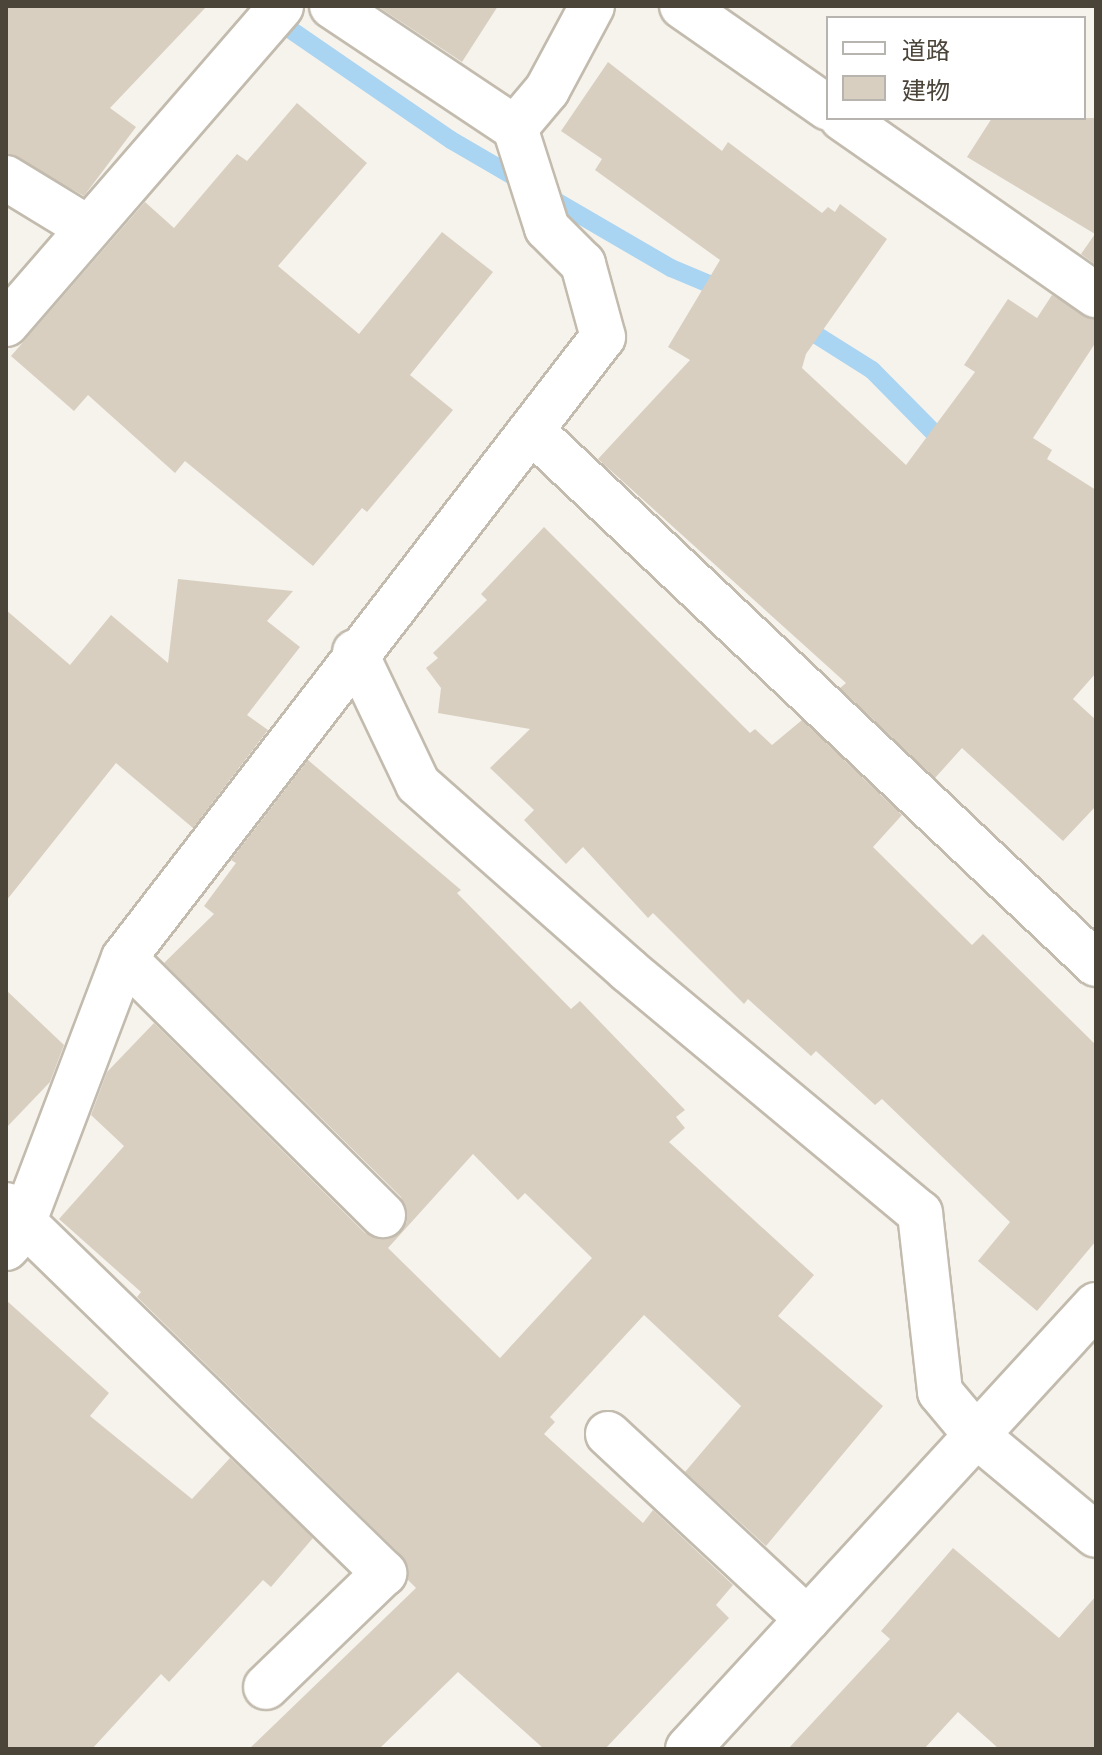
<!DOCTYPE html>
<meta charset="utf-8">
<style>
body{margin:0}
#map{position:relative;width:1102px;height:1755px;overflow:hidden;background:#f6f3ec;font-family:"Fira Sans Condensed","Noto Sans JP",sans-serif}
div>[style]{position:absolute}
.stream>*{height:18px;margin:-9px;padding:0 9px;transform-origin:9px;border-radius:9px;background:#a9d4f2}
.building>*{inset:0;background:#d8cfc1}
.roads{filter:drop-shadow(2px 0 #c2bbae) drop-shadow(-2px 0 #c2bbae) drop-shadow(0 2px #c2bbae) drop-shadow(0 -2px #c2bbae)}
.minor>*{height:44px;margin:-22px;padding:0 22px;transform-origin:22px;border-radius:22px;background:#fff}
span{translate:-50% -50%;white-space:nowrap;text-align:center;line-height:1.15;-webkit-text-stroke:6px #fff;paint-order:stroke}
.frame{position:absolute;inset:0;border:8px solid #4b4439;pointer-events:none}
.legend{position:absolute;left:826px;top:16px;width:260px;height:104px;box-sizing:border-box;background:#fff;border:2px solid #b7b4b0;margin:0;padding:10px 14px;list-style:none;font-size:24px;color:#4b4439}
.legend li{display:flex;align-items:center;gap:16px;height:40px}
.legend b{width:40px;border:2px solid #b7b4b0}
</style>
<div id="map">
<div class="stream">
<i style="left:272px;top:17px;width:217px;rotate:34.5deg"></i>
<i style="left:451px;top:140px;width:255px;rotate:30.2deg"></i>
<i style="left:671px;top:268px;width:62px;rotate:22.8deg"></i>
<i style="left:799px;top:324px;width:86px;rotate:32.2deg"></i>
<i style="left:872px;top:370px;width:108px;rotate:45.4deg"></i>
</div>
<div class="building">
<i style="clip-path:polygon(6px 6px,207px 6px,110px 108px,136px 127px,84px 196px,6px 153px)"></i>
<i style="clip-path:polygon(377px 6px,498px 6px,462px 62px)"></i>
<i style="clip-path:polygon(608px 62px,722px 151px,728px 142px,822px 213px,828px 207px,835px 212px,840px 204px,887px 239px,806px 354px,802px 368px,906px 465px,975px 372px,964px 365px,1008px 299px,1037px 318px,1052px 295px,1096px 320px,1096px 342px,1033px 438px,1052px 450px,1047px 459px,1096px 490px,1096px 673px,1073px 699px,1096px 720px,1096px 806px,1063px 841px,962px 748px,935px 778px,840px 688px,846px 683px,598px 459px,690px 360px,668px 347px,720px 260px,595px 170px,602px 159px,561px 131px)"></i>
<i style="clip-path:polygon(297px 103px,367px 163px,278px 266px,359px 334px,442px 232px,493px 272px,410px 375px,453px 410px,367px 512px,362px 508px,313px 566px,185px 461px,175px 473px,88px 395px,74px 411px,11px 356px,145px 202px,174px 228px,237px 154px,247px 161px)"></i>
<i style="clip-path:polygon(992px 118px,1096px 118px,1096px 265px,1081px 254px,1095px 234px,967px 157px)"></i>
<i style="clip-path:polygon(544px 527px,750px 733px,755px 729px,772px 745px,802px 720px,902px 815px,873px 847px,972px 945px,983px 934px,1096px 1045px,1096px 1241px,1037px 1311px,978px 1261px,1010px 1222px,882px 1099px,875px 1105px,816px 1051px,811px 1056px,748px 999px,744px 1004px,653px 913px,648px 918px,583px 847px,566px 864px,524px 820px,534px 810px,490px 768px,530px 729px,438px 713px,441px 688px,426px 668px,438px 658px,433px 653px,487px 600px,481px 594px)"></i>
<i style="clip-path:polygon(178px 579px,293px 591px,267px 621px,300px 647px,247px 715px,268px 730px,193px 828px,116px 763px,6px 901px,6px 610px,70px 665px,111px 615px,168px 663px)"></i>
<i style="clip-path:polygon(evenodd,308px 760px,461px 890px,457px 893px,571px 1009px,580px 1001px,685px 1110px,676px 1117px,685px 1128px,669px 1142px,814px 1275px,778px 1316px,883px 1406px,766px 1546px,685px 1472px,741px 1406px,644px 1315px,550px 1417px,555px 1422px,544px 1434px,643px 1523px,653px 1510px,733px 1585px,716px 1605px,729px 1618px,605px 1749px,544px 1749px,458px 1672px,379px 1749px,249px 1749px,416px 1588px,408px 1580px,401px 1555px,137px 1297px,141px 1292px,59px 1219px,124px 1146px,91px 1115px,107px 1072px,154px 1023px,365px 1233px,389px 1239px,407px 1222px,401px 1197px,164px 963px,214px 914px,204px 906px,236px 863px,231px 860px,308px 760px,473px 1154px,518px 1200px,525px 1193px,592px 1258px,500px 1358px,388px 1248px,473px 1154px)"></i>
<i style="clip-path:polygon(6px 990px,64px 1045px,50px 1082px,6px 1128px)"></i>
<i style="clip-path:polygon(6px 1300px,109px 1393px,90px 1416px,192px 1499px,230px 1458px,313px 1538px,271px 1587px,263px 1580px,169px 1682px,161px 1674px,92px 1749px,6px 1749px)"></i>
<i style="clip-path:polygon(953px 1548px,1059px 1638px,1096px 1596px,1096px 1749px,999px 1749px,958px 1712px,924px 1749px,788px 1749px,890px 1639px,881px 1631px)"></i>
</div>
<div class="roads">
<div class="minor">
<i style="left:682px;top:6px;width:178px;rotate:34.9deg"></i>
<i style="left:842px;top:118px;width:310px;rotate:34.9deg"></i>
<i style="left:515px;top:128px;width:50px;rotate:-49.9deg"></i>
<i style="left:547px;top:90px;width:95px;rotate:-61.8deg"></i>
<i style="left:6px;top:178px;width:96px;rotate:31.4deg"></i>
<i style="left:6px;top:324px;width:420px;rotate:-49.1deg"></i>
<i style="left:532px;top:431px;width:776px;rotate:43.38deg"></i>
<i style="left:355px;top:652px;width:146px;rotate:64.5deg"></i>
<i style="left:418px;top:784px;width:281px;rotate:41.5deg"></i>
<i style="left:628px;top:970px;width:380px;rotate:39.8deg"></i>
<i style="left:920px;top:1213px;width:180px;rotate:83.6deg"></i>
<i style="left:940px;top:1392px;width:56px;rotate:50.1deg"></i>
<i style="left:976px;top:1435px;width:156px;rotate:39.8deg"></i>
<i style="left:124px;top:958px;width:365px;rotate:44.8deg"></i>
<i style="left:6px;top:1205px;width:528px;rotate:44.23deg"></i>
<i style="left:384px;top:1573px;width:164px;rotate:136deg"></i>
<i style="left:6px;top:1248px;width:19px;rotate:-47deg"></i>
<i style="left:19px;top:1234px;width:295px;rotate:-69.2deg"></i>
<i style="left:124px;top:958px;width:784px;rotate:-52.36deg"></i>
<i style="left:603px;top:337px;width:76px;rotate:-105.3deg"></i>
<i style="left:583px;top:264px;width:51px;rotate:-135deg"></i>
<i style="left:547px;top:228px;width:105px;rotate:-107.7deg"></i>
<i style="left:515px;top:128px;width:220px;rotate:-146.3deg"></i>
<i style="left:608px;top:1434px;width:272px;rotate:42.9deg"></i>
<i style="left:688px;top:1749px;width:603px;rotate:-47.42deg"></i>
</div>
</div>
<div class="frame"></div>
<ul class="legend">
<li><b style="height:10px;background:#fff"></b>道路</li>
<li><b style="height:22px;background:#d8cfc1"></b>建物</li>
</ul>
</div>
